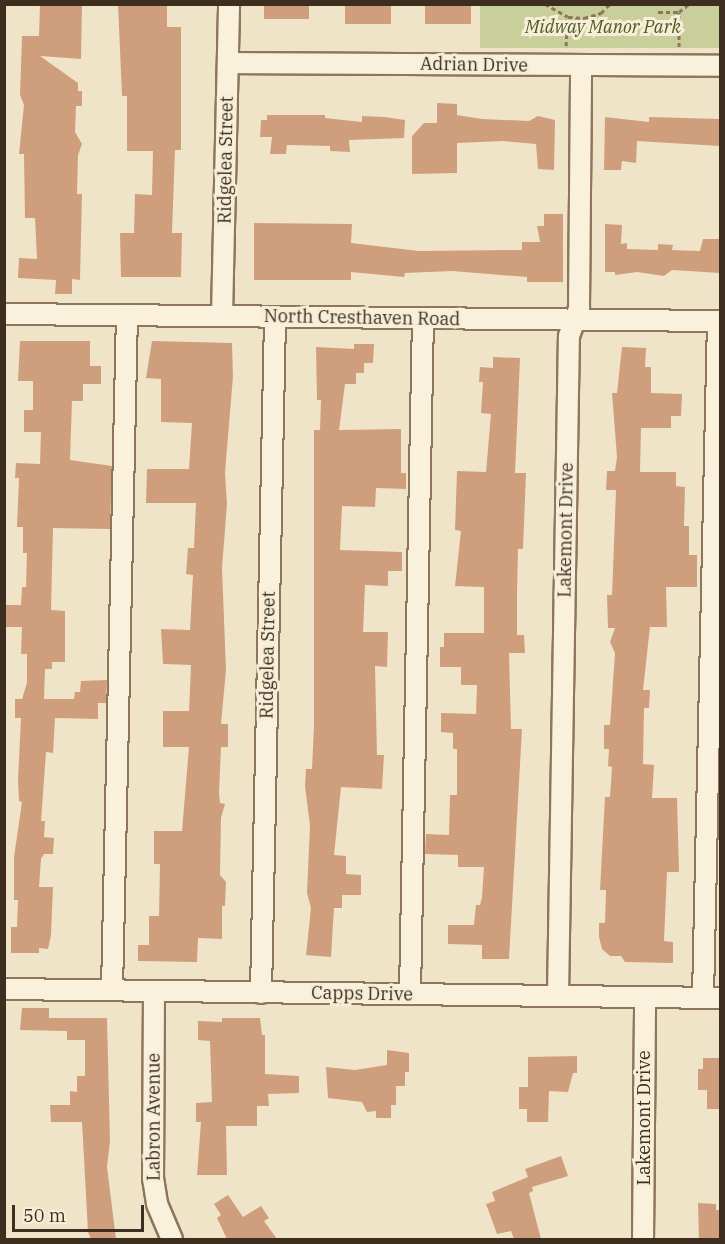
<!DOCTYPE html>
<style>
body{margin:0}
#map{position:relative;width:725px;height:1244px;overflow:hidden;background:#f0e4c8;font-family:"IBM Plex Serif",serif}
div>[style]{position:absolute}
.green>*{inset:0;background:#c9cf9b;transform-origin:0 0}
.building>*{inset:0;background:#cf9f7d;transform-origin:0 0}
.path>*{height:3px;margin-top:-1.5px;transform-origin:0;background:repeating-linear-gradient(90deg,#8d765c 0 4.5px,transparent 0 7.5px)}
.roads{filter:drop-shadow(2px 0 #8d765c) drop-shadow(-2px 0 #8d765c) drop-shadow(0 2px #8d765c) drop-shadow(0 -2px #8d765c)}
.minor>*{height:20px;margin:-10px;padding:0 10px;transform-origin:10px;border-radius:10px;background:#faf1dc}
span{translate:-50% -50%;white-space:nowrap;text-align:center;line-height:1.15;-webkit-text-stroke:6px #f7eed8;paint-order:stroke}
.park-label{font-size:18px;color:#4d5a26;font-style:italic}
.street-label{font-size:18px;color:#3d2e20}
.frame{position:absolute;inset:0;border:6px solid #3d2e20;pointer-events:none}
.scale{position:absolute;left:12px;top:1205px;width:132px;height:27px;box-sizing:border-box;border:3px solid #3d2e20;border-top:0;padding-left:8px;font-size:18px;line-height:21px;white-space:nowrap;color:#3d2e20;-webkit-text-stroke:4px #f7eed8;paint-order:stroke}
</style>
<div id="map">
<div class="green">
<i style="left:480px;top:5px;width:240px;height:43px"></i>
</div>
<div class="building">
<i style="clip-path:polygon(40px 4px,82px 4px,81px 59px,40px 56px,78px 83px,78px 91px,82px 91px,82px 106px,76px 106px,75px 132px,82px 144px,78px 155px,77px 194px,82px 194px,80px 280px,72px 279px,72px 294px,55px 294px,56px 280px,18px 278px,19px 258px,37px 259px,35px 218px,25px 218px,24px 154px,19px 154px,24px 105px,20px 95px,22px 36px,39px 36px)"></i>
<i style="clip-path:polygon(118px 4px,167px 4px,167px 27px,181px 27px,181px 150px,175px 150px,172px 233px,182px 233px,181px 277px,121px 277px,120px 233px,134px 233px,135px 194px,152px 195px,153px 151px,127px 151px,127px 96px,122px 96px)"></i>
<i style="left:264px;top:4px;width:45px;height:15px"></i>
<i style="left:345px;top:4px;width:46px;height:20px"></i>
<i style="left:425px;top:4px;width:46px;height:20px"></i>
<i style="clip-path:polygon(437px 103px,457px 104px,457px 115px,482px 119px,529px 121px,538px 116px,555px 120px,554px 170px,538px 169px,536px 144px,503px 141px,457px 143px,457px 173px,412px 174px,412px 136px,424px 123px,437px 123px)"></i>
<i style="clip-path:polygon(267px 115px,325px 115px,325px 118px,362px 122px,362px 116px,384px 117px,405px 120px,404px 138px,349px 140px,350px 152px,330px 151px,330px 146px,287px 145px,286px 154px,270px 154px,272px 137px,260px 137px,261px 120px,267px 120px)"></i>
<i style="clip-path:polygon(605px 117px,649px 122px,649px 117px,720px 119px,720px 146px,637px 141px,636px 163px,622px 161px,621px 170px,604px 170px)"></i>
<i style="clip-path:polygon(544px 214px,563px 214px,563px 282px,527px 282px,527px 277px,452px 271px,405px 273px,404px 277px,351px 272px,351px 280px,254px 280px,254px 223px,352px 224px,351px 243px,419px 251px,522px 250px,522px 242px,540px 242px,537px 226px,544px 226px)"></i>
<i style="clip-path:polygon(605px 224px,622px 225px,621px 244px,627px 243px,627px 249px,658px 250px,658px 244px,673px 245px,672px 250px,700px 251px,703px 239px,720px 239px,720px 273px,672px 270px,664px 276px,637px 272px,615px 275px,615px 272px,605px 272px)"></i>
<i style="clip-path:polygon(20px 341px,90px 341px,90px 366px,101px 366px,101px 384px,83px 384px,83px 401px,72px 401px,70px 460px,112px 466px,110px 529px,53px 528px,51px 610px,65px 611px,65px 662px,52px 662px,52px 669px,45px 669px,44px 699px,74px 699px,75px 692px,80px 692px,81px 681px,107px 680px,106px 703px,98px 703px,98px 719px,55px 718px,53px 753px,46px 752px,41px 821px,45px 821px,44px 837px,54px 838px,53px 854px,44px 854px,41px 859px,39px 887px,53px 887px,51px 935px,48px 949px,39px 948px,39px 953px,11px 953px,11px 927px,17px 927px,18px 900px,14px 900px,14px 857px,22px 802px,19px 801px,18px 780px,21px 718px,15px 718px,15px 699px,22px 699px,27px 683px,27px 654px,21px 654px,22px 627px,6px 627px,6px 605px,21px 605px,22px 587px,26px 587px,27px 553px,23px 553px,23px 527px,17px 527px,19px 478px,15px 478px,16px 463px,40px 464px,41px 432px,24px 432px,24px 410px,33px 410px,33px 381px,18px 381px)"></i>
<i style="clip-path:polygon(152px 341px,232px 343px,233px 376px,225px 473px,227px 504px,222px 568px,226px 670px,221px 724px,228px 724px,228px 747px,221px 747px,219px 793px,220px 803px,225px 804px,221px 818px,220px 875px,226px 882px,225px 906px,222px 906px,222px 939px,198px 938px,197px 962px,138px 961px,138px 945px,149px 945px,149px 916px,159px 916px,160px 864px,154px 864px,154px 831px,182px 831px,189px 747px,163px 747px,163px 711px,189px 711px,191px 665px,163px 664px,161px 629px,190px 630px,193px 575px,186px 574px,188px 548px,194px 548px,196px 503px,146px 503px,147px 469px,189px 469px,192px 423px,161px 422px,161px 379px,146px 378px)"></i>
<i style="clip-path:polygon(354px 344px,374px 344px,373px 363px,364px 363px,364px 373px,356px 373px,356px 384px,345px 384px,339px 430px,401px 429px,401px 473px,406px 473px,406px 489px,376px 488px,375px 507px,342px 506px,340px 550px,402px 552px,402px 571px,388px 571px,388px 586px,365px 585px,363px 632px,388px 632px,387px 667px,375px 666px,377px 755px,384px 755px,382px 789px,341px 787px,334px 855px,346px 856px,346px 874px,361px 875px,361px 895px,342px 895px,342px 908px,334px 908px,331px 957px,306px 955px,311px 908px,307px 893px,310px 826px,305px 786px,306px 769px,312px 769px,314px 726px,314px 430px,320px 430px,321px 400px,317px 400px,316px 347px,354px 349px)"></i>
<i style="clip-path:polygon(622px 347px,646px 348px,645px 367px,651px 367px,651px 393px,682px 394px,681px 416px,671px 416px,671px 428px,641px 428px,640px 472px,676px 472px,676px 486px,685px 487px,684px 526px,689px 526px,689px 555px,697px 555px,697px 587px,666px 587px,667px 627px,650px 627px,643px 690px,650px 690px,649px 708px,644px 708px,643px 764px,654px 765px,652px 798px,677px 798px,679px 872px,667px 872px,664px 941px,673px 942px,673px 963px,625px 962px,621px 956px,610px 956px,602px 949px,599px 937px,599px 923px,605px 923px,606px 890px,600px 890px,605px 797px,610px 797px,612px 767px,608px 766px,609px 749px,604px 749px,604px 725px,610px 725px,615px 653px,610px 642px,615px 628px,608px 628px,607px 595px,612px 595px,616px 490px,606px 490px,607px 471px,615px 471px,617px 457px,612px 393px,617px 393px)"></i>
<i style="clip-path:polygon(493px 357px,520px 358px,515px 473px,526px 473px,523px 549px,518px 549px,517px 593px,517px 635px,524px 635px,525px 653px,509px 653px,511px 729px,522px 729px,509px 959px,482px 959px,482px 945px,448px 944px,448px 925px,474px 925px,476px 905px,480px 905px,482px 897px,484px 867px,458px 867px,458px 855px,425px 854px,426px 834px,449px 835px,450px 795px,457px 795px,457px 749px,453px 749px,453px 733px,441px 732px,441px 713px,476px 714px,477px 685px,461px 685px,461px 667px,440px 667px,440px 647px,444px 647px,444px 633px,484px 633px,484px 587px,455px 586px,461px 531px,455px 530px,457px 471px,486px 472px,491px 414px,481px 413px,483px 382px,479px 382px,480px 367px,493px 368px)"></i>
<i style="clip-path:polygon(22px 1008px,49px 1008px,49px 1018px,107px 1018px,110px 1141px,107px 1167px,116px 1239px,91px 1239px,88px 1232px,82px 1122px,51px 1122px,50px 1105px,70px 1105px,70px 1091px,77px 1092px,77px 1076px,85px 1076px,85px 1040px,67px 1040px,67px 1031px,20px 1030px)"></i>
<i style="clip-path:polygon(222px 1018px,260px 1018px,262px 1035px,265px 1035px,265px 1074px,299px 1076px,299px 1093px,268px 1094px,269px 1106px,257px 1106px,257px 1126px,226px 1126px,227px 1175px,197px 1175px,201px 1122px,196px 1122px,196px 1103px,212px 1102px,210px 1041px,198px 1040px,198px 1021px,222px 1022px)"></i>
<i style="clip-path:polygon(387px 1050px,409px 1053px,409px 1072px,405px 1072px,405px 1086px,396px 1086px,396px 1105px,391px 1105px,391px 1118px,376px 1118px,376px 1111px,367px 1112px,362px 1102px,328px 1098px,326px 1067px,355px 1070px,387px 1065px)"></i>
<i style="clip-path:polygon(577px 1056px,577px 1073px,573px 1073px,568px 1092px,549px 1091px,548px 1122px,527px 1122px,527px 1109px,519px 1109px,519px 1087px,528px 1087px,528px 1057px)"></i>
<i style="clip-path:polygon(703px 1058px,720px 1058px,720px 1109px,707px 1109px,707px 1090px,698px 1090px,698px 1069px,703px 1069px)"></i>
<i style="clip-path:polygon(561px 1156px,568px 1176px,532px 1187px,533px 1191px,529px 1193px,541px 1239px,514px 1239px,511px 1231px,497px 1234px,486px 1204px,495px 1201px,492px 1192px,528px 1177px,525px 1169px)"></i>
<i style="clip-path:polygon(228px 1195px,243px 1217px,261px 1206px,269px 1218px,264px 1221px,277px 1239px,227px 1239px,217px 1218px,221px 1215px,214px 1204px)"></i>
<i style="clip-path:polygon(698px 1203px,716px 1204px,716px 1210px,720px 1210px,720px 1239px,699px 1239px)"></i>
</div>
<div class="path">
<i style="left:545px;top:4px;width:26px;rotate:29deg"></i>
<i style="left:568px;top:17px;width:16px;rotate:4deg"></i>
<i style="left:584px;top:18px;width:18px;rotate:-16deg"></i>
<i style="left:601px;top:13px;width:13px;rotate:-45deg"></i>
<i style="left:658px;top:12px;width:21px"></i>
<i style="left:679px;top:12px;width:13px;rotate:-39deg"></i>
<i style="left:566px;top:46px;width:29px;rotate:-86deg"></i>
<i style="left:679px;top:47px;width:35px;rotate:-90deg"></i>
</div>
<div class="roads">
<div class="minor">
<i style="left:228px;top:63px;width:492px;rotate:0.3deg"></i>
<i style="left:4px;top:314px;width:716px;rotate:0.56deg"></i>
<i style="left:222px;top:316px;width:312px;rotate:-88.7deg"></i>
<i style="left:4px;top:989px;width:716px;rotate:0.72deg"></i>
<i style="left:112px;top:990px;width:675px;rotate:-88.73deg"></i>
<i style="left:154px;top:991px;width:187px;rotate:90.3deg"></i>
<i style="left:153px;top:1178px;width:26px;rotate:81deg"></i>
<i style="left:157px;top:1204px;width:39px;rotate:67deg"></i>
<i style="left:261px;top:993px;width:676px;rotate:-88.81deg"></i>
<i style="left:410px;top:994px;width:675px;rotate:-88.9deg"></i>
<i style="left:558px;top:996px;width:660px;rotate:-89.05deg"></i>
<i style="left:569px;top:336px;width:30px;rotate:-70deg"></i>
<i style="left:579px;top:308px;width:242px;rotate:-89.5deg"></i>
<i style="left:703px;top:997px;width:676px;rotate:-88.73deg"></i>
<i style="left:643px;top:1240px;width:243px;rotate:-89.5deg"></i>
</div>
</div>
<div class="park-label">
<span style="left:603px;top:27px">Midway Manor Park</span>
</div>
<div class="street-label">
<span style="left:474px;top:65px;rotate:1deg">Adrian Drive</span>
<span style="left:226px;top:160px;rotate:-89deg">Ridgelea Street</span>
<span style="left:362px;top:318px;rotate:1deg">North Cresthaven Road</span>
<span style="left:566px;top:530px;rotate:-89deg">Lakemont Drive</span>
<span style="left:268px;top:655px;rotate:-89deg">Ridgelea Street</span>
<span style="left:362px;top:994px;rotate:1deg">Capps Drive</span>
<span style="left:154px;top:1117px;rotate:-90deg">Labron Avenue</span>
<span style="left:644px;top:1118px;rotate:-90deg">Lakemont Drive</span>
</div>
<div class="frame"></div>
<div class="scale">50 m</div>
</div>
